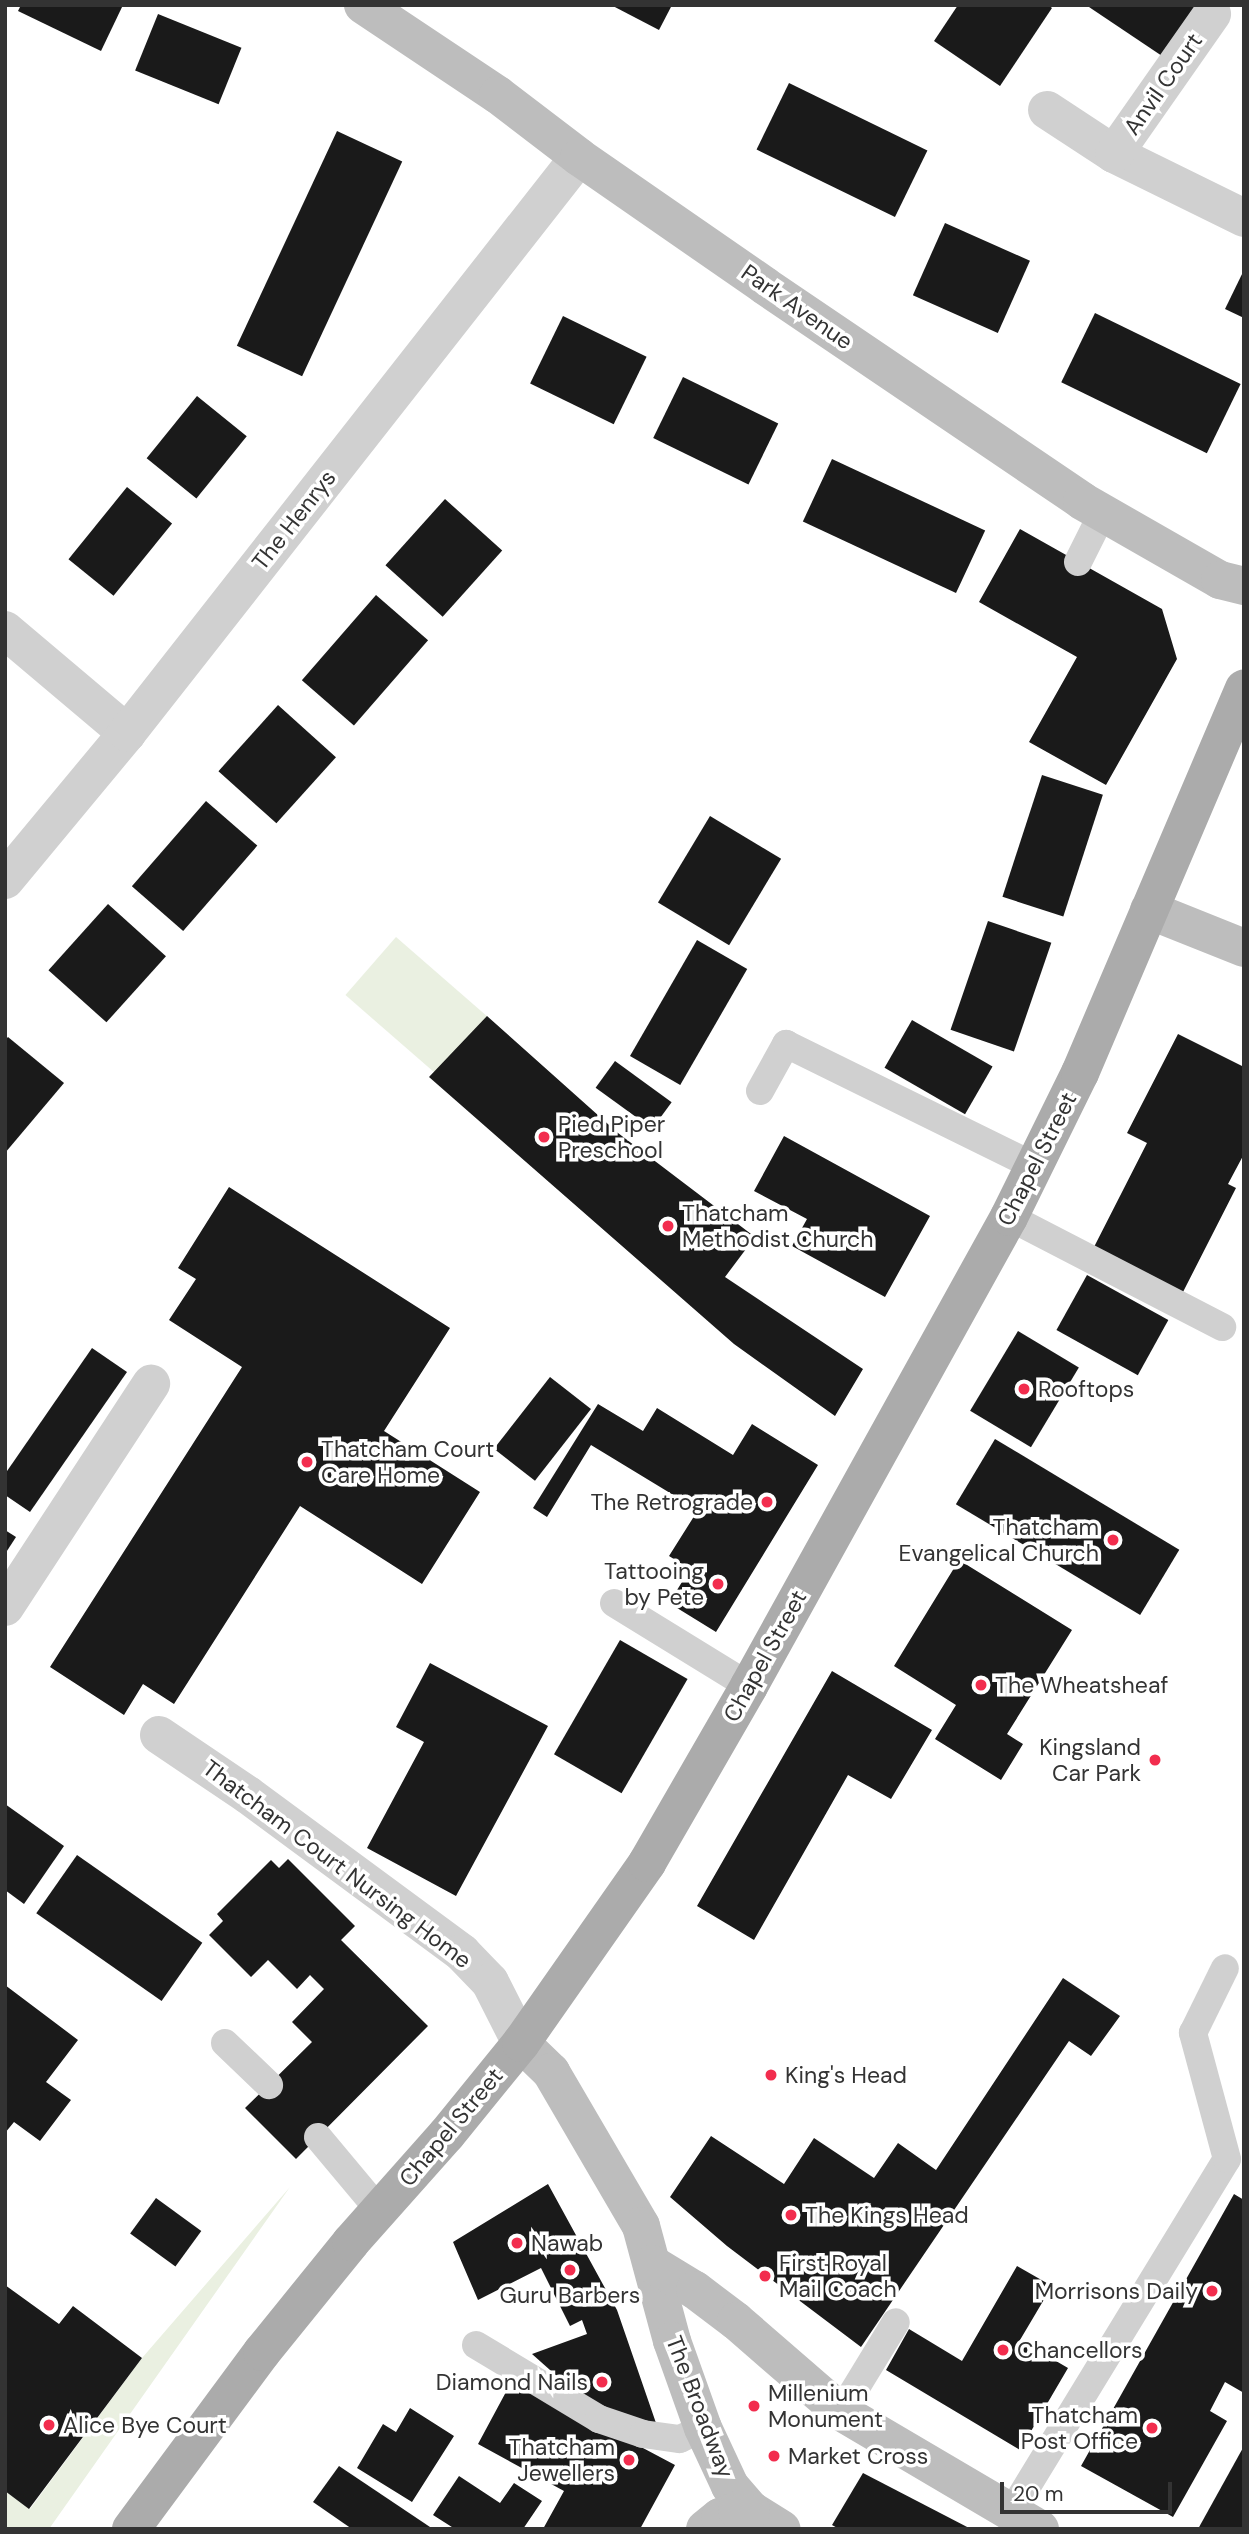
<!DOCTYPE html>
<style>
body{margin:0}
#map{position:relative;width:1249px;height:2534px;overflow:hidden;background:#fff;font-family:"DM Sans",sans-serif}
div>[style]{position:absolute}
.green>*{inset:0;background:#eaf0e1;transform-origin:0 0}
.building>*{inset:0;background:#1a1a1a;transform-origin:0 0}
.lane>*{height:28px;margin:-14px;padding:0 14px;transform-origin:14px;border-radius:14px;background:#d0d0d0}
.street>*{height:38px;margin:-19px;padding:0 19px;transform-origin:19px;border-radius:19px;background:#d0d0d0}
.secondary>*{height:38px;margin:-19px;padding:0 19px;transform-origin:19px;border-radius:19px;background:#bdbdbd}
.primary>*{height:38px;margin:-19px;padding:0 19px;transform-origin:19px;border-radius:19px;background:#ababab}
.dots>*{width:19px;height:19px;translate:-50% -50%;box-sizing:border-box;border:4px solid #fff;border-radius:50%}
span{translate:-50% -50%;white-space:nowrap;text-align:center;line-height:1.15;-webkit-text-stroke:7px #fff;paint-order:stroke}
.street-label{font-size:23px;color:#333}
.poi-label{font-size:23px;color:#333}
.left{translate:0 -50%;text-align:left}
.right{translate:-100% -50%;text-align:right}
.frame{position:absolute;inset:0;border:7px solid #333;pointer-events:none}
.scale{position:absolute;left:1000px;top:2482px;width:172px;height:32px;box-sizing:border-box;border:4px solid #333;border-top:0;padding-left:9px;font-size:21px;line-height:24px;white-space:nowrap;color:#333;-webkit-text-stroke:5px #fff;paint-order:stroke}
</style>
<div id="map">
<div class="green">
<i style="left:396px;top:937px;width:121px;height:77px;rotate:41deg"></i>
<i style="clip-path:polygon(290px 2187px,49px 2529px,5px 2529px,5px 2491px,30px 2509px,142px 2358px)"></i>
</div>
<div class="building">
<i style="clip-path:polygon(21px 5px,123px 5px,101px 51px,18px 11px)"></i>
<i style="clip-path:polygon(611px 5px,672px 5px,659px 30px)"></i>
<i style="clip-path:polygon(958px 5px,1048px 5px,1052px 8px,1000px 86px,934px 41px)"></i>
<i style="clip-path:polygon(1086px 5px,1199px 5px,1165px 58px)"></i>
<i style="left:158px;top:14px;width:90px;height:61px;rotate:22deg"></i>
<i style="left:789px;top:83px;width:154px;height:74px;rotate:26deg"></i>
<i style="left:337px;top:131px;width:72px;height:237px;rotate:25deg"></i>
<i style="left:945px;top:223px;width:93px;height:79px;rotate:24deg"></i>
<i style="clip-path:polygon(1244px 270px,1244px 318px,1225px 309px)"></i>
<i style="left:1095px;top:313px;width:162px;height:77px;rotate:26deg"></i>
<i style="left:563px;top:316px;width:93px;height:75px;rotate:26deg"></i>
<i style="left:683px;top:377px;width:106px;height:68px;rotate:26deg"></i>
<i style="left:197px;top:396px;width:64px;height:80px;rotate:39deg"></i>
<i style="left:832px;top:459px;width:169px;height:69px;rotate:25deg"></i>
<i style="left:127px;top:487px;width:58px;height:93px;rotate:39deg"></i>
<i style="left:445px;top:499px;width:77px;height:89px;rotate:42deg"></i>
<i style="clip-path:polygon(1020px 529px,1162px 609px,1177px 659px,1106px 785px,1029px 742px,1077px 657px,979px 602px)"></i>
<i style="left:376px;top:595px;width:69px;height:113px;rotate:41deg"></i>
<i style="left:278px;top:705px;width:78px;height:89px;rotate:42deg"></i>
<i style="left:1042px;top:775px;width:64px;height:128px;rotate:18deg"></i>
<i style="left:206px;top:801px;width:68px;height:113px;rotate:41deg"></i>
<i style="left:710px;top:816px;width:83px;height:101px;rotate:31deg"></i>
<i style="left:108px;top:904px;width:78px;height:89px;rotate:42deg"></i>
<i style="left:988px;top:921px;width:67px;height:115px;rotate:19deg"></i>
<i style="left:697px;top:940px;width:58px;height:134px;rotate:30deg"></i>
<i style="clip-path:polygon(487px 1016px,618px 1133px,755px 1237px,725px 1277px,863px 1369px,835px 1416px,734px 1344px,429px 1077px)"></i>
<i style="left:912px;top:1020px;width:93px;height:55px;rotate:30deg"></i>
<i style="clip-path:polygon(1178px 1034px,1244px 1067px,1244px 1154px,1228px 1184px,1236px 1188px,1183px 1292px,1094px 1247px,1147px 1143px,1127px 1133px)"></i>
<i style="clip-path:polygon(8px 1037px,64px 1083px,5px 1153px,5px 1040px)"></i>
<i style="left:615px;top:1061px;width:70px;height:33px;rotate:36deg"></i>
<i style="clip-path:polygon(784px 1136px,930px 1216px,885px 1297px,792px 1246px,807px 1219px,754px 1191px)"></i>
<i style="clip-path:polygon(229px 1187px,450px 1328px,384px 1431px,480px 1492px,422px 1584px,300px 1506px,174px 1704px,143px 1684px,124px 1715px,50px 1667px,242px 1367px,169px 1320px,196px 1279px,178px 1268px)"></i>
<i style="left:1087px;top:1275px;width:93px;height:63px;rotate:29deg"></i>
<i style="left:1018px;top:1331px;width:71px;height:93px;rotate:31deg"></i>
<i style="clip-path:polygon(92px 1348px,127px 1372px,30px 1512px,5px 1495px,5px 1474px)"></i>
<i style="left:550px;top:1377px;width:52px;height:91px;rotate:38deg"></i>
<i style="clip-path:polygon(598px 1404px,643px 1431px,657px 1408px,733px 1455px,752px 1424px,818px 1465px,716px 1632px,669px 1603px,690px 1569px,669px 1556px,698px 1510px,591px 1445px,547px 1517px,533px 1508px)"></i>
<i style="left:995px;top:1439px;width:215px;height:76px;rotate:31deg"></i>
<i style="clip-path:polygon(5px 1530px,16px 1537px,5px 1554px)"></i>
<i style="clip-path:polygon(959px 1560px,1072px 1630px,1007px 1734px,1023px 1744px,1001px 1780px,935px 1739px,956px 1705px,894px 1666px)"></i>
<i style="left:620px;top:1640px;width:78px;height:132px;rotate:30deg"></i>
<i style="clip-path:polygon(430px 1663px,548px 1726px,456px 1896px,367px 1848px,424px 1742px,396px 1727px)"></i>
<i style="clip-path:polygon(832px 1671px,932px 1730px,891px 1799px,848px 1775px,754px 1940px,697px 1906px)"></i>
<i style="clip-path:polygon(5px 1804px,64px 1846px,24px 1904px,5px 1890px)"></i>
<i style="left:77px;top:1855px;width:153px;height:71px;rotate:35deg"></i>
<i style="clip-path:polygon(288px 1859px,355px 1926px,341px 1940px,428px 2026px,296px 2159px,245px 2108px,312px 2042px,292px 2022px,324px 1989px,310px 1975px,297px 1989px,268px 1960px,251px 1977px,209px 1935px,223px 1921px,217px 1914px,271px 1860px,279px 1868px)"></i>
<i style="clip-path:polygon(1063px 1978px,1120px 2016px,1091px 2056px,1069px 2041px,861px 2347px,727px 2246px,670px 2197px,711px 2136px,784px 2184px,814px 2138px,874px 2178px,898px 2143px,936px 2170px)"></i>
<i style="clip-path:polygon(5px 1985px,78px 2040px,46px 2082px,71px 2100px,40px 2141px,14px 2122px,5px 2133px)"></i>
<i style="clip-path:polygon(548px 2184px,617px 2310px,656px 2423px,595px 2410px,532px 2354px,587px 2334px,582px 2320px,570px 2326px,541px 2268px,478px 2300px,453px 2242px)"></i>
<i style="clip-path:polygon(1234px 2194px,1244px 2200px,1244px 2393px,1225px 2382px,1210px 2411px,1227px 2421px,1173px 2517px,1081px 2466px)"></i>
<i style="left:156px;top:2198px;width:56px;height:44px;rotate:36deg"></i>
<i style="clip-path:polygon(1017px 2266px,1052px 2286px,1020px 2340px,1068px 2368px,1020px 2450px,886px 2370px,909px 2329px,962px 2361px)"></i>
<i style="clip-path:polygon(5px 2285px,59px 2324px,73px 2306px,142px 2358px,29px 2509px,5px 2491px)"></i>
<i style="clip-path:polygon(513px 2379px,675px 2465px,640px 2529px,543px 2529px,564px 2491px,478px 2444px)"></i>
<i style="clip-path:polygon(410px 2408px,454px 2436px,412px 2502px,357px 2468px,383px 2424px,396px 2432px)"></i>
<i style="clip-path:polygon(1244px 2446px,1244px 2529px,1198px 2529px)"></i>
<i style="clip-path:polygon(339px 2466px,433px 2529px,352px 2529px,313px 2502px)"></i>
<i style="clip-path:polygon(863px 2473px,971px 2529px,839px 2529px,832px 2525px)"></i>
<i style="clip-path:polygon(459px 2476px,500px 2503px,514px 2483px,542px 2501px,523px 2529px,455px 2529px,433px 2515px)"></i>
</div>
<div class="lane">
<i style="left:1078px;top:562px;width:54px;rotate:-63.4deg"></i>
<i style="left:760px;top:1091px;width:54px;rotate:-61deg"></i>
<i style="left:786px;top:1044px;width:276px;rotate:26.2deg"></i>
<i style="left:1009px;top:1217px;width:240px;rotate:27.3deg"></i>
<i style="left:614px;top:1603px;width:158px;rotate:31.6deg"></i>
<i style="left:225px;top:2043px;width:61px;rotate:43.7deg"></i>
<i style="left:318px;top:2137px;width:95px;rotate:50.1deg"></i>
<i style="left:476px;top:2345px;width:144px;rotate:31deg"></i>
<i style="left:599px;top:2419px;width:46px;rotate:18.8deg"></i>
<i style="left:643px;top:2434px;width:37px;rotate:8deg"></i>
<i style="left:680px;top:2439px;width:25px;rotate:-26deg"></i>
<i style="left:841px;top:2412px;width:105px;rotate:-58.6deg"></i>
<i style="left:1012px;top:2511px;width:412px;rotate:-58.6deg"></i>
<i style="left:1227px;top:2159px;width:131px;rotate:-105.1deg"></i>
<i style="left:1193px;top:2033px;width:72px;rotate:-63.8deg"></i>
</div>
<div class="street">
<i style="left:1047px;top:110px;width:80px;rotate:33.3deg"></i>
<i style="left:1114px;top:154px;width:145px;rotate:26.2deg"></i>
<i style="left:1114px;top:154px;width:171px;rotate:-55deg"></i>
<i style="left:5px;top:630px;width:160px;rotate:40.2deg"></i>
<i style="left:5px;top:880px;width:191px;rotate:-50.3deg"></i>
<i style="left:127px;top:733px;width:732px;rotate:-51.88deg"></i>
<i style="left:5px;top:1607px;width:267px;rotate:-56.8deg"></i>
<i style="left:159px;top:1735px;width:107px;rotate:34deg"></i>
<i style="left:248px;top:1795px;width:266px;rotate:36.4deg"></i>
<i style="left:462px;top:1953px;width:40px;rotate:46deg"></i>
<i style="left:490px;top:1982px;width:68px;rotate:63.1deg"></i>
</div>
<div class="secondary">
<i style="left:363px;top:5px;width:162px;rotate:33.7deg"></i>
<i style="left:498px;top:95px;width:102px;rotate:37.4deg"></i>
<i style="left:579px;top:157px;width:226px;rotate:34.7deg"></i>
<i style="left:765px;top:286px;width:383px;rotate:34.1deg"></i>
<i style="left:1082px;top:501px;width:159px;rotate:29.8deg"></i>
<i style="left:1220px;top:580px;width:25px;rotate:14deg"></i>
<i style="left:1149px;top:910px;width:102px;rotate:21.8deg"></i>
<i style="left:521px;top:2043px;width:42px;rotate:44deg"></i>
<i style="left:551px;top:2072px;width:178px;rotate:59.7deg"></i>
<i style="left:641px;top:2226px;width:119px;rotate:74.9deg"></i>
<i style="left:672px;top:2341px;width:92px;rotate:70.4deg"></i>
<i style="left:703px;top:2428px;width:64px;rotate:65deg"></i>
<i style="left:730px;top:2486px;width:32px;rotate:49deg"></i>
<i style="left:751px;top:2510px;width:36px;rotate:32deg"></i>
<i style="left:652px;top:2264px;width:50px;rotate:31.2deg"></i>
<i style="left:695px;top:2290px;width:51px;rotate:37.1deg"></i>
<i style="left:736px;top:2321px;width:139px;rotate:40.9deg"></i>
<i style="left:841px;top:2412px;width:231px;rotate:30.5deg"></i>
<i style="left:705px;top:2529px;width:19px;rotate:-39deg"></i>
<i style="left:720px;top:2517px;width:18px;rotate:-22deg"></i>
<i style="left:737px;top:2510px;width:14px"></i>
</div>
<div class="primary">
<i style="left:131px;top:2529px;width:220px;rotate:-53.5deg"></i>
<i style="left:262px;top:2352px;width:141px;rotate:-51deg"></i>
<i style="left:351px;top:2242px;width:144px;rotate:-48.4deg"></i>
<i style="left:447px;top:2134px;width:117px;rotate:-50.9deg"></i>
<i style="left:521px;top:2043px;width:220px;rotate:-55deg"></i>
<i style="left:647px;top:1863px;width:204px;rotate:-60deg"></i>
<i style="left:749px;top:1686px;width:536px;rotate:-61deg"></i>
<i style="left:1009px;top:1217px;width:161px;rotate:-63.8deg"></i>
<i style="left:1080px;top:1073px;width:418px;rotate:-66.9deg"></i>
</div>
<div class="dots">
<i style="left:544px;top:1137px;background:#f22d4e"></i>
<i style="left:668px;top:1226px;background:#f22d4e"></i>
<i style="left:1024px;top:1389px;background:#f22d4e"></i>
<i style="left:307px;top:1462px;background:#f22d4e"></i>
<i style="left:767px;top:1502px;background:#f22d4e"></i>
<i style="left:1113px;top:1540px;background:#f22d4e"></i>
<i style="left:718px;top:1584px;background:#f22d4e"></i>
<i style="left:981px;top:1685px;background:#f22d4e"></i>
<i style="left:1155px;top:1760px;background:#f22d4e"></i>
<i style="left:771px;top:2075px;background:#f22d4e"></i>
<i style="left:791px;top:2215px;background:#f22d4e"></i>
<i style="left:517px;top:2243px;background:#f22d4e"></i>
<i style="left:570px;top:2270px;background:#f22d4e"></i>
<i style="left:765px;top:2276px;background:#f22d4e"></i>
<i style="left:1212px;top:2291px;background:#f22d4e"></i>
<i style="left:1003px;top:2350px;background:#f22d4e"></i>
<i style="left:602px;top:2382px;background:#f22d4e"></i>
<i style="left:754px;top:2406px;background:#f22d4e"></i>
<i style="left:49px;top:2425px;background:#f22d4e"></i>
<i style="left:1152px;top:2428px;background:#f22d4e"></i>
<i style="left:774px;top:2456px;background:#f22d4e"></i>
<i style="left:629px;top:2460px;background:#f22d4e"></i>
</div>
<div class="street-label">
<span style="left:1163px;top:84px;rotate:-55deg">Anvil Court</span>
<span style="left:797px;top:307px;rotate:35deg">Park Avenue</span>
<span style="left:294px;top:520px;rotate:-52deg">The Henrys</span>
<span style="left:1037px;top:1159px;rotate:-63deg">Chapel Street</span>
<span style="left:765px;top:1656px;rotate:-61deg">Chapel Street</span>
<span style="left:337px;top:1864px;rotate:37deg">Thatcham Court Nursing Home</span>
<span style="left:451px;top:2127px;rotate:-50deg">Chapel Street</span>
<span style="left:700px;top:2407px;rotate:69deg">The Broadway</span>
</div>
<div class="poi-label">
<span class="left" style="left:558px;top:1137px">Pied Piper<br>Preschool</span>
<span class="left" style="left:682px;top:1226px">Thatcham<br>Methodist Church</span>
<span class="left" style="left:1038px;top:1389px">Rooftops</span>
<span class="left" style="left:321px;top:1462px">Thatcham Court<br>Care Home</span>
<span class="right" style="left:753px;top:1502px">The Retrograde</span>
<span class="right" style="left:1099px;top:1540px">Thatcham<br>Evangelical Church</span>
<span class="right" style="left:704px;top:1584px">Tattooing<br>by Pete</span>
<span class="left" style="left:995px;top:1685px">The Wheatsheaf</span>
<span class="right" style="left:1141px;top:1760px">Kingsland<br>Car Park</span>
<span class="left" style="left:785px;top:2075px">King's Head</span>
<span class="left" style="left:805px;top:2215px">The Kings Head</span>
<span class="left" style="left:531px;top:2243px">Nawab</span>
<span class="left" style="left:779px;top:2276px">First Royal<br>Mail Coach</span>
<span class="right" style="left:1198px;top:2291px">Morrisons Daily</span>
<span style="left:570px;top:2295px">Guru Barbers</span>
<span class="left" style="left:1017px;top:2350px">Chancellors</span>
<span class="right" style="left:588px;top:2382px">Diamond Nails</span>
<span class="left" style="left:768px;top:2406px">Millenium<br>Monument</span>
<span class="right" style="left:1138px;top:2428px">Thatcham<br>Post Office</span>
<span class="left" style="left:63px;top:2425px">Alice Bye Court</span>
<span class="right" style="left:615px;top:2460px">Thatcham<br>Jewellers</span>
<span class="left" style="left:788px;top:2456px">Market Cross</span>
</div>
<div class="frame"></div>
<div class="scale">20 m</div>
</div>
